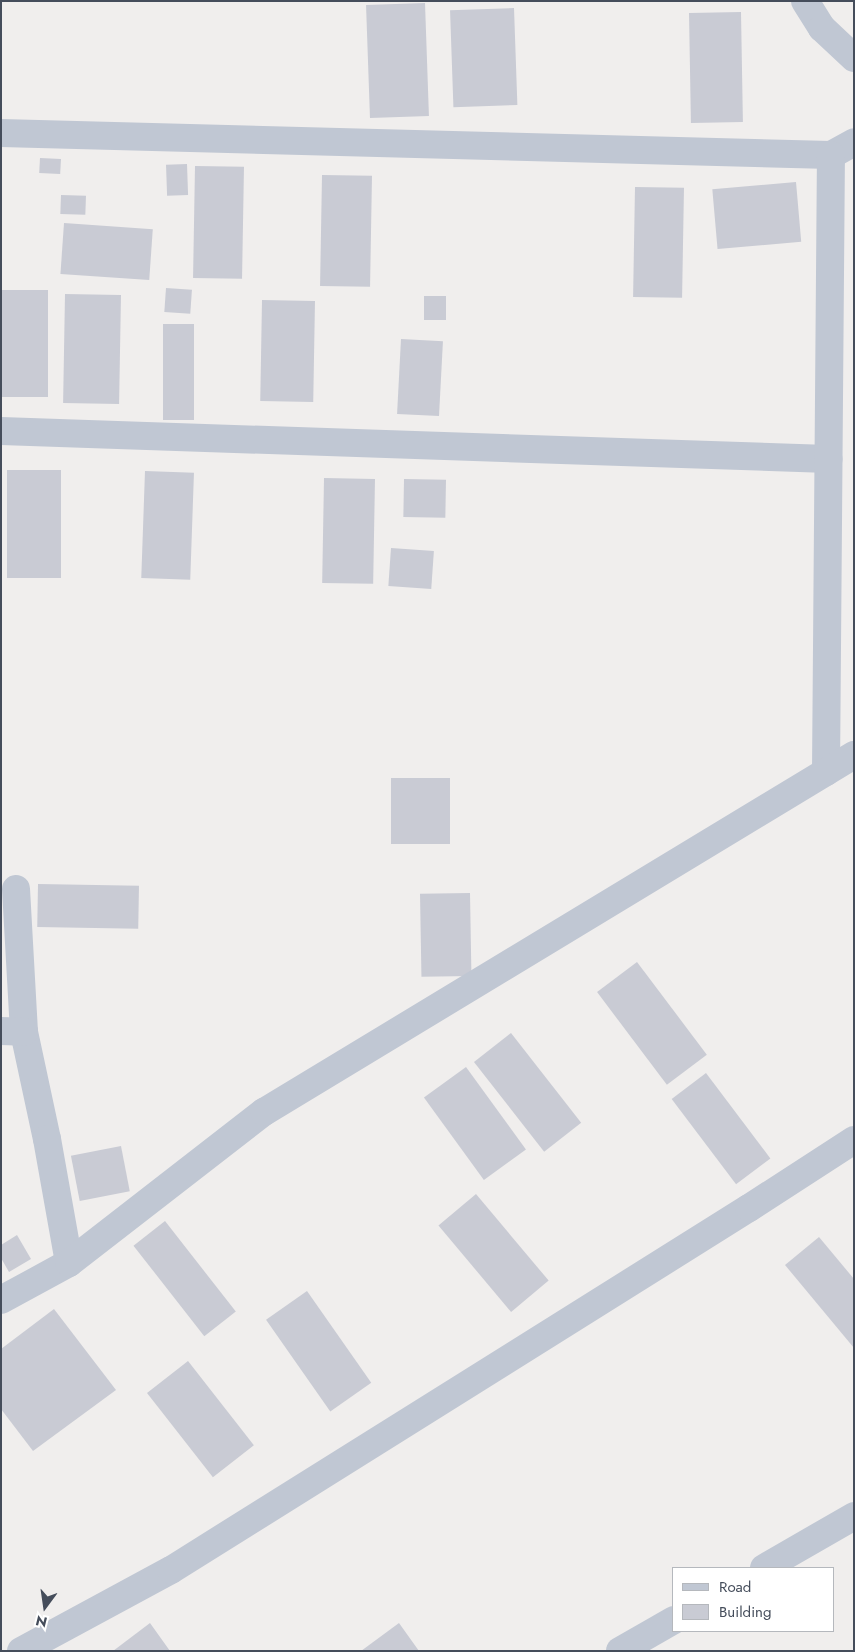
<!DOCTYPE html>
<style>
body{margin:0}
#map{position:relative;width:855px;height:1652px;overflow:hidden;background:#f0eeed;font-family:Jost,sans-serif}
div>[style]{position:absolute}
.building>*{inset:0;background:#c9cbd4;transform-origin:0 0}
.minor>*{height:28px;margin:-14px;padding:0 14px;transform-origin:14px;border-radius:14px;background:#c0c7d3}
span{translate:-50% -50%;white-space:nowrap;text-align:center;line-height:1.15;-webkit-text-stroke:5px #fff;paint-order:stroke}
.frame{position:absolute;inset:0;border:2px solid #454d5b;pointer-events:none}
.legend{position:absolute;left:672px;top:1567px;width:162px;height:65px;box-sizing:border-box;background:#fff;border:1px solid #b5b8bd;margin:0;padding:6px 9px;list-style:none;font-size:15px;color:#454d5b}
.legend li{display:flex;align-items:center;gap:10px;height:25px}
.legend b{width:25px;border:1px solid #b5b8bd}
.north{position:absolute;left:20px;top:1582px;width:50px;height:50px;-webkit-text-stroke:4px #fff;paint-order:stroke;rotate:194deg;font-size:14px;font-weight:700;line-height:20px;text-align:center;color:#454d5b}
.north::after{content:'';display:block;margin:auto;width:18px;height:22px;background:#454d5b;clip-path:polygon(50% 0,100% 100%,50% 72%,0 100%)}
</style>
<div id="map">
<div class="building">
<i style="left:425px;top:3px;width:113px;height:59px;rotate:88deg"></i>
<i style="left:514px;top:8px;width:97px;height:64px;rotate:88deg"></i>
<i style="left:741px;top:12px;width:110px;height:52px;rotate:89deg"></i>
<i style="left:40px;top:158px;width:21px;height:15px;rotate:3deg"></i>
<i style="left:187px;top:164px;width:31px;height:21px;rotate:88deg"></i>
<i style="left:195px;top:166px;width:49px;height:112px;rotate:1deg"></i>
<i style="left:322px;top:175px;width:50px;height:111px;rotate:1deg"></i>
<i style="left:796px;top:182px;width:60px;height:84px;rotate:85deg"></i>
<i style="left:635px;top:187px;width:49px;height:110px;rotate:1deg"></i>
<i style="left:61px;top:195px;width:25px;height:19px;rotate:2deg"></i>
<i style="left:64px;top:223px;width:89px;height:51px;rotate:4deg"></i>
<i style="left:166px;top:288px;width:26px;height:24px;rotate:4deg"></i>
<i style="left:1px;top:290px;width:47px;height:107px"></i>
<i style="left:65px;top:294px;width:56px;height:109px;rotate:1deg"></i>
<i style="left:424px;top:296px;width:22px;height:24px"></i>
<i style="left:262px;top:300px;width:53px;height:101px;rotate:1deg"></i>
<i style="left:163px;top:324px;width:31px;height:96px"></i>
<i style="left:401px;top:339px;width:42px;height:75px;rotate:3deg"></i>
<i style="left:7px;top:470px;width:54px;height:108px"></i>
<i style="left:145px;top:471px;width:49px;height:107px;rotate:2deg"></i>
<i style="left:324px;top:478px;width:51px;height:105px;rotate:1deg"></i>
<i style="left:404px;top:479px;width:42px;height:38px;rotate:1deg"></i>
<i style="left:391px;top:548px;width:43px;height:38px;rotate:4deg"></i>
<i style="left:391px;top:778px;width:59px;height:66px"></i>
<i style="left:38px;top:884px;width:101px;height:43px;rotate:1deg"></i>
<i style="left:470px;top:893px;width:83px;height:50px;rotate:89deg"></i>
<i style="left:637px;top:962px;width:116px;height:50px;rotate:53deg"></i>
<i style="left:511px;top:1033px;width:114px;height:47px;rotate:52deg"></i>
<i style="left:466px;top:1067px;width:102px;height:52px;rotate:54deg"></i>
<i style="left:706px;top:1073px;width:107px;height:43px;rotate:53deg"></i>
<i style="left:121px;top:1146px;width:46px;height:51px;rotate:79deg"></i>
<i style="left:476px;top:1194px;width:113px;height:49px;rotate:50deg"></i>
<i style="left:165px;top:1221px;width:115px;height:40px;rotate:52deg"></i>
<i style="clip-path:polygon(17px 1235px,31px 1259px,9px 1272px,1px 1258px,1px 1245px)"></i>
<i style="clip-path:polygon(819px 1237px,854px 1279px,854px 1348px,785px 1265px)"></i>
<i style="left:307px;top:1291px;width:112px;height:50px;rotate:55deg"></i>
<i style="clip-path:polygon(54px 1309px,116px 1390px,33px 1451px,1px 1409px,1px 1349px)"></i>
<i style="left:188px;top:1361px;width:107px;height:52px;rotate:52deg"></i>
<i style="clip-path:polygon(150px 1623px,170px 1651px,113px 1651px)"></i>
<i style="clip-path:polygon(399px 1623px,419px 1651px,361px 1651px)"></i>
</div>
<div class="minor">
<i style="left:805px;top:1px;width:32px;rotate:58deg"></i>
<i style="left:822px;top:28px;width:44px;rotate:43.2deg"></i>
<i style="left:1px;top:133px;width:830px;rotate:1.52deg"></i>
<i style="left:831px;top:155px;width:26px;rotate:-29deg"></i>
<i style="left:1px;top:431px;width:828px;rotate:1.94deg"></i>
<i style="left:826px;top:772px;width:617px;rotate:-89.54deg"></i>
<i style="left:16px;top:889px;width:143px;rotate:86.8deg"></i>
<i style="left:24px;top:1032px;width:109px;rotate:77.9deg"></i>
<i style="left:47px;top:1139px;width:126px;rotate:79.9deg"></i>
<i style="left:1px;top:1031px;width:23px;rotate:2deg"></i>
<i style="left:1px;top:1300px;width:77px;rotate:-28.6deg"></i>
<i style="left:69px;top:1263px;width:247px;rotate:-37.8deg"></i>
<i style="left:264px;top:1112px;width:690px;rotate:-31.18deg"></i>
<i style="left:764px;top:1568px;width:104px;rotate:-30deg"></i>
<i style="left:21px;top:1651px;width:170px;rotate:-28.4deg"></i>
<i style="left:171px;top:1570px;width:682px;rotate:-32.06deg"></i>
<i style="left:749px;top:1208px;width:125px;rotate:-32.9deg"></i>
<i style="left:620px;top:1651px;width:62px;rotate:-29.9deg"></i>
</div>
<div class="frame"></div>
<ul class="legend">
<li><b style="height:6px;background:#c0c7d3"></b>Road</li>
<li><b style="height:14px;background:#c9cbd4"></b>Building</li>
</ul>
<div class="north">N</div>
</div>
